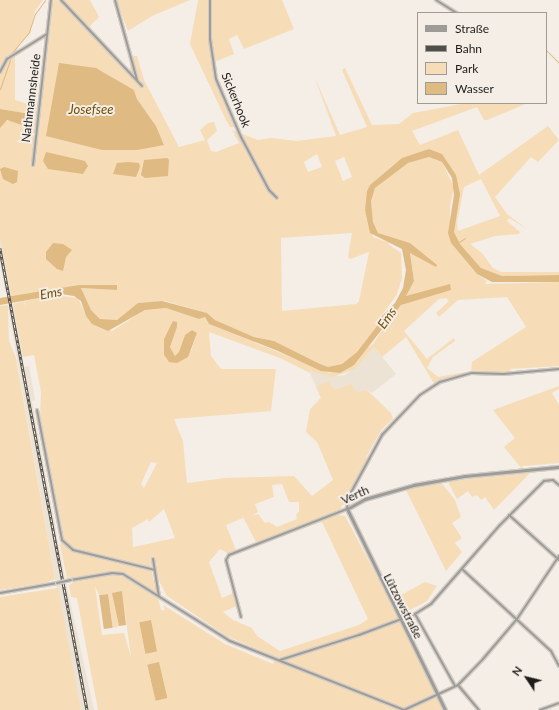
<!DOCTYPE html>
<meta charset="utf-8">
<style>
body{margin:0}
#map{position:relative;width:559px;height:710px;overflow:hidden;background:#f4eee6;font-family:Lato,sans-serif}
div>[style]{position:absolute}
.built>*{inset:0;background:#ece3d4}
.green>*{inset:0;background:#f6ddb8}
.water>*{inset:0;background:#dfba82;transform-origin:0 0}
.stream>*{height:1px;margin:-0.5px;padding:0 0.5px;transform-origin:0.5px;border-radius:0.5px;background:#dfba82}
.roads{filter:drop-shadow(1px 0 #d2ccc5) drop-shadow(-1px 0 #d2ccc5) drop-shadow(0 1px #d2ccc5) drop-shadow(0 -1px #d2ccc5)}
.minor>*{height:2px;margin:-1px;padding:0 1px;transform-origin:1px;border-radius:1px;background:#9e9c98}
.tertiary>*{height:2.5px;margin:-1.25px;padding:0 1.25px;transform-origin:1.25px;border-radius:1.25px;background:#9e9c98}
.rail>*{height:2.5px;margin-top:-1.25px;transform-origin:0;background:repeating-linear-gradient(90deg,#f4eee6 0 3px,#514e4a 0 6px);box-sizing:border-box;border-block:1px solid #514e4a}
.bridges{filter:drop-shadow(1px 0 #d2ccc5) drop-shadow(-1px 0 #d2ccc5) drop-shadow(0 1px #d2ccc5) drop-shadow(0 -1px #d2ccc5)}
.minor-bridge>*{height:2px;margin:-1px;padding:0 1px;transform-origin:1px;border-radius:1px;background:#9e9c98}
span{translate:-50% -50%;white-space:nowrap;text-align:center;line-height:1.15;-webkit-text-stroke:4px #f4eee6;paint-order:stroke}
.street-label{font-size:12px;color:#1e1c19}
.water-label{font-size:13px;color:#714e05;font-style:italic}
.legend{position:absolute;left:417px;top:12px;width:130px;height:92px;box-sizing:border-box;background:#f4eee6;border:1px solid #9e9a94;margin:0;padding:5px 7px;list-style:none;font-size:12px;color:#1e1c19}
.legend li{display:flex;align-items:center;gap:8px;height:20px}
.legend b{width:20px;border:1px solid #9e9a94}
.north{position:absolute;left:507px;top:658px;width:40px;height:40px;-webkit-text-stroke:3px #f4eee6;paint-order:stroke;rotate:305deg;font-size:11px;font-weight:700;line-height:16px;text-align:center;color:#1e1c19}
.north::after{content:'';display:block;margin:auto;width:14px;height:18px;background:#1e1c19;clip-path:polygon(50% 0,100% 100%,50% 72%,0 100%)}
</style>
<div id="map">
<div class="built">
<i style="clip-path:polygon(0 238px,10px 289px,5px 290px,0 262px)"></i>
<i style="clip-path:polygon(14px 306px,24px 367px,29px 366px,35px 400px,32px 401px,64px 573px,94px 710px,81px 710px,55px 579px,8px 307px)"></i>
<i style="clip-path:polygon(374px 347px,396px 374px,372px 393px,366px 389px,344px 400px,318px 400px,321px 398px,309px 371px,339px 376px,345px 375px,359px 364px)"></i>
</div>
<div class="green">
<i style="clip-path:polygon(evenodd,0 0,43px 0,35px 11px,30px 33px,19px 45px,15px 54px,15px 100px,37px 107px,51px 0,90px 0,99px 17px,89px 27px,130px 70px,130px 56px,137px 56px,144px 80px,179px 147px,205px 140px,200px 130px,208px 123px,214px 122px,217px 131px,207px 140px,211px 151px,216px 152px,239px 143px,232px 130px,258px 140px,271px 138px,297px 141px,336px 136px,315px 78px,340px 135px,367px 127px,342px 70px,345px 68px,372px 125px,399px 124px,413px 113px,467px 103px,528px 103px,487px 120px,484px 120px,477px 107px,412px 131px,420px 145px,458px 130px,479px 175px,548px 126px,559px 140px,538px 162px,531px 157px,495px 197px,507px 214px,527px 229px,509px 218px,507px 221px,520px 232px,519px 234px,495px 236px,470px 244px,482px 253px,493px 268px,501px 272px,559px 272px,559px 275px,502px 276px,481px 268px,460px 244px,454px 232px,456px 175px,429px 149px,397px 162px,370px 185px,365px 210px,373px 237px,390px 243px,388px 244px,401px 253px,402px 278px,397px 294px,380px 318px,380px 322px,357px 352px,342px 364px,328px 367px,320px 364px,274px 341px,254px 337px,215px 320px,207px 313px,165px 301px,138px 303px,117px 320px,100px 319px,91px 310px,81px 288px,117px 290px,117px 285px,79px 285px,11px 297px,0 238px,0 128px,4px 121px,9px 121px,23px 113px,0 109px,0 0,96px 68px,134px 90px,137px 99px,156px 126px,164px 145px,96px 68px,0 0,317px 154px,322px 167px,308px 172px,304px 162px,317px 154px,0 0,344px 157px,352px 177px,343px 181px,335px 161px,344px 157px,0 0,481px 179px,500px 216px,458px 231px,457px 223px,464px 187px,481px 179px,0 0,352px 233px,348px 257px,350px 259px,369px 252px,359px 301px,356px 304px,282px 311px,281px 238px,352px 233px)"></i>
<i style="clip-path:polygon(116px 0,190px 0,152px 16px,128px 31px)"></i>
<i style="clip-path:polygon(198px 0,282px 0,294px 29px,244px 49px,237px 35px,229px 39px,234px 54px,217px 61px,213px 60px,209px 42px,217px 87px,234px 127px,230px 127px,226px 120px,190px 44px)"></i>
<i style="clip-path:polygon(evenodd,429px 157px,442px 162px,454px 187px,450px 207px,451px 243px,477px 274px,487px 281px,485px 284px,559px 282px,559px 366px,510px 369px,511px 372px,505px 373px,471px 372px,472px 362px,526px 327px,507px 297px,458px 300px,439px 317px,436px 313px,449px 301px,446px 298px,439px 299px,404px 331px,427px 359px,454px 338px,455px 341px,433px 357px,427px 368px,438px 377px,466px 372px,465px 375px,435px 385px,406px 337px,382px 357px,374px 347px,355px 369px,333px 377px,310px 371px,310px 373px,280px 358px,209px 332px,211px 356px,221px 369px,276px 369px,271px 411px,174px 419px,183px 441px,187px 483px,225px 478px,294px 476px,312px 496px,333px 480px,317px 442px,306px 432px,310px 409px,321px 398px,316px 387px,329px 381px,334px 390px,351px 384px,357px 393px,366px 389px,391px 413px,393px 419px,382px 429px,371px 448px,366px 458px,368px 460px,346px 504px,342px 505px,339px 515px,345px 516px,390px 601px,425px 582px,437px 586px,427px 601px,401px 615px,442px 698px,437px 699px,443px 710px,98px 710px,77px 598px,71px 597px,69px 585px,84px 576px,67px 578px,60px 545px,63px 538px,40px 418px,41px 392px,34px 355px,23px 357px,13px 304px,24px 301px,26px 308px,25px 301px,52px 295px,78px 298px,86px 316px,112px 331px,145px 310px,166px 308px,199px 319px,205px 317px,209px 324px,330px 373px,373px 344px,395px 311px,405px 302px,406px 293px,414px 281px,410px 253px,430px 260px,410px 243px,378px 233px,373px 222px,371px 201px,375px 188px,382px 182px,408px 163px,429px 157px,174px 321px,177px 327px,170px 347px,175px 356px,180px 352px,185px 335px,192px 330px,197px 333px,191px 351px,168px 361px,165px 357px,164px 339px,174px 321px,429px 157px,151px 462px,157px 463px,144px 488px,141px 484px,151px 462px,429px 157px,282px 484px,289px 502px,299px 502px,299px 512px,296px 514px,297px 519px,277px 527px,269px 522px,265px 523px,258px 514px,251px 516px,258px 512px,255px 504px,274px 497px,272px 485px,282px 484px,429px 157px,164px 509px,175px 538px,133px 547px,132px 528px,148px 519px,149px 522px,164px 509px,429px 157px,242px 515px,256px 542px,260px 541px,261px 544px,321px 522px,323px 524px,368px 619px,359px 625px,280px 651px,257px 636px,252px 628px,233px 620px,223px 612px,237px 606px,234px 593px,222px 598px,209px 562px,220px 549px,227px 553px,236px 550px,226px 525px,243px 518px,242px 515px,429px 157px,153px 558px,160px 583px,167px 596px,227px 636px,276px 657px,273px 664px,225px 644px,163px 605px,165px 610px,161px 610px,153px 578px,151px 560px,153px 558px,429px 157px,95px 586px,99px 595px,108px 594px,113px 628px,119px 626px,113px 593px,122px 591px,131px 657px,124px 633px,102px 635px,95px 586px,429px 157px,150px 620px,157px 651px,145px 653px,139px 622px,150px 620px)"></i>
<i style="clip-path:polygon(8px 305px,9px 341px,16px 358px,55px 579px,44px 583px,0 590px,0 306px)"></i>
<i style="clip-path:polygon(559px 386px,559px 389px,552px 393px,559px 405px,559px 463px,523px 466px,522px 469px,504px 447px,515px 438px,493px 410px)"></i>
<i style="clip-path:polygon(532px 471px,494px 510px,485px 497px,481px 500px,477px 495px,472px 497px,468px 491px,457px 499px,447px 480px)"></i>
<i style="clip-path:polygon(440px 481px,455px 500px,461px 517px,452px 523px,462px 538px,455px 543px,462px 552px,446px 571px,405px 488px)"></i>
<i style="clip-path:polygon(58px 588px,81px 710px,0 710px,0 597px)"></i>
</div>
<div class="water">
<i style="clip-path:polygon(59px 63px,96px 68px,134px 90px,137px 99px,156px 126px,164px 145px,137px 150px,102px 150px,46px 136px)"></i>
<i style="clip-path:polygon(0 109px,30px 114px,32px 116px,30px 125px,28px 127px,7px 120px,0 128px)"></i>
<i style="clip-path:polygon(429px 149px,442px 154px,456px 175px,460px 194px,454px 232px,460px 244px,481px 268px,502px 276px,559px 275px,559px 282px,492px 282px,477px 274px,451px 243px,448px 233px,454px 195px,452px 178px,442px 162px,429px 157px,408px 163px,375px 188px,371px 201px,373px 222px,378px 233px,410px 243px,437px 265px,436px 267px,410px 253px,414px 281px,406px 296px,450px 284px,451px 290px,401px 305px,354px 365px,340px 373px,321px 371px,278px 351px,209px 324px,205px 317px,199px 319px,166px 308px,145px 310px,108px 331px,92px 324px,86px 316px,81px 301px,74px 296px,61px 294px,0 305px,0 298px,79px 285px,117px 285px,117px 290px,81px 288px,91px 310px,100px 319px,117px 320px,138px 303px,162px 301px,207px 313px,215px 320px,254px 337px,274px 341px,320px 364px,328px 367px,342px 364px,357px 352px,380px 322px,380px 318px,395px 303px,403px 288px,406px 270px,402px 249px,370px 233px,365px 210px,367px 191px,370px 185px,402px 158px)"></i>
<i style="clip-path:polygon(46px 152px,85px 161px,88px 166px,83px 174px,48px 169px,43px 161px)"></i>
<i style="clip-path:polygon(167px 158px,169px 160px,168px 176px,145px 178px,141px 175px,144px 160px)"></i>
<i style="clip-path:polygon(128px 162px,139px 163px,140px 167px,136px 177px,113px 174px,117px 163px)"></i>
<i style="clip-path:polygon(4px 167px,18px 171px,17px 182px,13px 184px,3px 179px,0 169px)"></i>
<i style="clip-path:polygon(53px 243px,63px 244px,72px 250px,66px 257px,63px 271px,57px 269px,46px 259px,46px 252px)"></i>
<i style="clip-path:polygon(173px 321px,177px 322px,177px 327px,170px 347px,175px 356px,179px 352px,185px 335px,192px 330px,197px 333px,188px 357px,177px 363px,169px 362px,164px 355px,164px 339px)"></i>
<i style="clip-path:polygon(122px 591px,126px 625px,119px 626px,112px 593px)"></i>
<i style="left:108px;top:594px;width:34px;height:9px;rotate:82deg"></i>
<i style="left:151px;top:620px;width:32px;height:12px;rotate:79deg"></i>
<i style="left:159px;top:662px;width:37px;height:12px;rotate:77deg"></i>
</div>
<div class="stream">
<i style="left:546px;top:50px;width:18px;rotate:45deg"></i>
<i style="left:10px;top:55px;width:30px;rotate:-50deg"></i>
<i style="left:29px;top:32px;width:19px;rotate:-72deg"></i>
<i style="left:35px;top:14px;width:17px;rotate:-54deg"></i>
<i style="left:0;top:89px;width:31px;rotate:-71deg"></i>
<i style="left:459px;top:242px;width:7px;rotate:-34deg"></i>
</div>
<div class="roads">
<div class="minor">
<i style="left:61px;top:0;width:118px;rotate:46.7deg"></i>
<i style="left:115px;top:0;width:83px;rotate:74.6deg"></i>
<i style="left:210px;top:0;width:39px;rotate:90deg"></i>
<i style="left:210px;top:39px;width:40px;rotate:81.5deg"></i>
<i style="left:216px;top:79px;width:63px;rotate:66.7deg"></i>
<i style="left:241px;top:137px;width:60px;rotate:62.2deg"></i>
<i style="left:269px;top:190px;width:11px;rotate:45deg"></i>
<i style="left:436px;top:0;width:25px;rotate:32deg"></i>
<i style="left:0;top:72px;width:15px;rotate:-62deg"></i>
<i style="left:7px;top:59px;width:47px;rotate:-32deg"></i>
<i style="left:33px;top:165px;width:166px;rotate:-83.8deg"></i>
<i style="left:37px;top:410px;width:132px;rotate:79.1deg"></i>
<i style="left:62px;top:540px;width:15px;rotate:42deg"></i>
<i style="left:73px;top:550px;width:84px;rotate:13.7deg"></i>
<i style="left:509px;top:515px;width:67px;rotate:42deg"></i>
<i style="left:153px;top:559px;width:37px;rotate:81deg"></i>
<i style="left:462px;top:569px;width:121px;rotate:42.7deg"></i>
<i style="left:551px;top:651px;width:17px;rotate:62deg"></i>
<i style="left:71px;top:580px;width:42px;rotate:-9.7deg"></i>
<i style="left:112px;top:573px;width:11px;rotate:5deg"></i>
<i style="left:123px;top:574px;width:126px;rotate:32.1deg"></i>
<i style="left:230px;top:641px;width:187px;rotate:21.6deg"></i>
<i style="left:404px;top:710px;width:60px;rotate:-24.8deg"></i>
<i style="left:458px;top:685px;width:36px;rotate:-46deg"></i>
<i style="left:483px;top:659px;width:52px;rotate:-49.6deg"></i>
<i style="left:517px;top:619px;width:76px;rotate:-56.3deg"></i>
<i style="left:0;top:593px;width:58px;rotate:-10deg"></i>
<i style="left:415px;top:614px;width:82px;rotate:60.9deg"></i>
<i style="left:241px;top:617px;width:59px;rotate:-104.7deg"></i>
<i style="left:226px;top:560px;width:6px;rotate:-59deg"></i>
<i style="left:229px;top:555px;width:127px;rotate:-21.3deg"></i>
<i style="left:347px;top:509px;width:11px;rotate:-85deg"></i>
<i style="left:348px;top:498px;width:72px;rotate:-61.6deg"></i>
<i style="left:382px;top:435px;width:55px;rotate:-46.5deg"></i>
<i style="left:420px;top:395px;width:24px;rotate:-33deg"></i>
<i style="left:440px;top:382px;width:33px;rotate:-16deg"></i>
<i style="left:472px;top:373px;width:32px;rotate:2deg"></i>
<i style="left:504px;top:374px;width:55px;rotate:-5.2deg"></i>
<i style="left:280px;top:660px;width:83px;rotate:-17.6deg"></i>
<i style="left:359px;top:635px;width:60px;rotate:-20.6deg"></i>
<i style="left:415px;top:614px;width:19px;rotate:-32deg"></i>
<i style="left:431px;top:604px;width:103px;rotate:-48.9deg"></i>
<i style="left:499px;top:526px;width:64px;rotate:-45deg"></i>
<i style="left:544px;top:481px;width:9px;rotate:-6deg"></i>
<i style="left:553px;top:480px;width:8px;rotate:40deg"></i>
<i style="left:458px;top:685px;width:33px;rotate:50deg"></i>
<i style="left:540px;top:710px;width:20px;rotate:-20deg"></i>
</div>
<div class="tertiary">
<i style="left:445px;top:710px;width:224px;rotate:-116deg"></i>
<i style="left:347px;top:509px;width:21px;rotate:-29deg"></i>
<i style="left:365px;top:499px;width:51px;rotate:-15.9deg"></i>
<i style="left:414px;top:485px;width:52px;rotate:-10deg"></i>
<i style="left:465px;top:476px;width:94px;rotate:-5.5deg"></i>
</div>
</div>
<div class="rail">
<i style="left:0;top:248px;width:470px;rotate:79.3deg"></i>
</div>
<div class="bridges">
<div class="minor-bridge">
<i style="left:57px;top:583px;width:14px;rotate:-12deg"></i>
</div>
</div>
<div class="street-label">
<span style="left:31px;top:98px;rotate:-83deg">Nathmannsheide</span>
<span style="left:236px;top:100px;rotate:68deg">Sickerhook</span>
<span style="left:355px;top:495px;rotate:-24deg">Verth</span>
<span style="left:403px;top:606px;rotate:63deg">Lützowstraße</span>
</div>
<div class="water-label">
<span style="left:91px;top:109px">Josefsee</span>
<span style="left:51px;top:293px;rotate:-10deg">Ems</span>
<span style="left:387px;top:318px;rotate:-55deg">Ems</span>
</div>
<ul class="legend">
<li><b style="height:5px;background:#9e9c98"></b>Straße</li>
<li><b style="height:5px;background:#514e4a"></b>Bahn</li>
<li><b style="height:11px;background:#f6ddb8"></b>Park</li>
<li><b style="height:11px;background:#dfba82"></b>Wasser</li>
</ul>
<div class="north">N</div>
</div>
